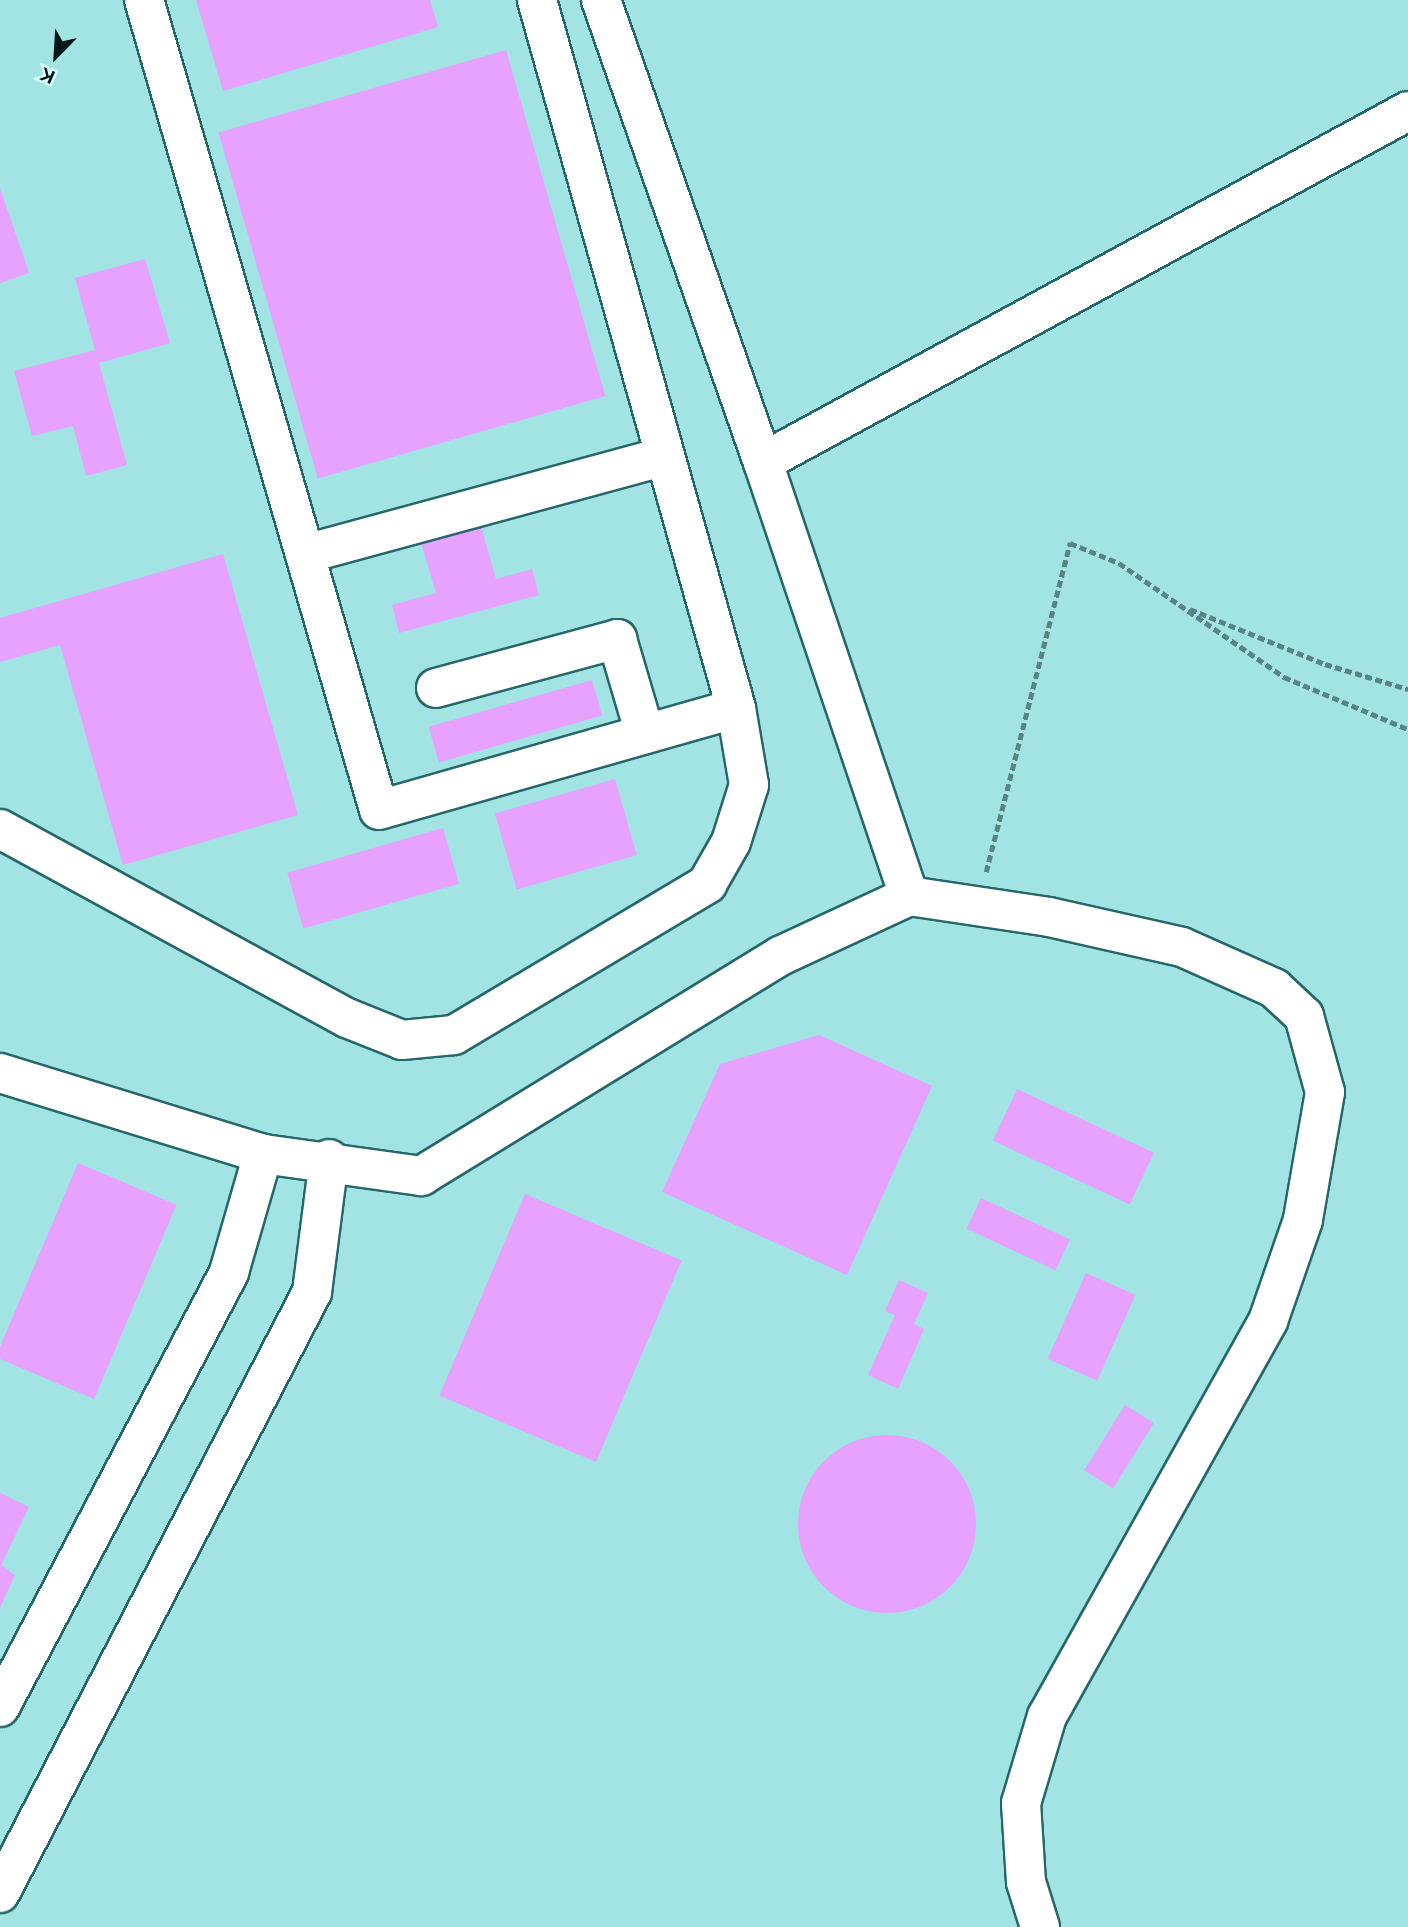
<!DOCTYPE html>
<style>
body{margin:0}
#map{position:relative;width:1408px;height:1927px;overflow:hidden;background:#a2e3e4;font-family:Arial,sans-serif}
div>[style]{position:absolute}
.building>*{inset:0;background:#e6a2fe;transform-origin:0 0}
.round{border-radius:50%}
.path>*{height:4.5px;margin-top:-2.25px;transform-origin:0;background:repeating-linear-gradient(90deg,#578586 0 7px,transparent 0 10.5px)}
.roads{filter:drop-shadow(2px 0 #266769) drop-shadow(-2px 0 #266769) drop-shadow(0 2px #266769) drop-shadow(0 -2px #266769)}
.minor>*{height:38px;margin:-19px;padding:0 19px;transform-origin:19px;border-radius:19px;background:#fff}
span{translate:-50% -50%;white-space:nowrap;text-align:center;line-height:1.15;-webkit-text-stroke:5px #defefe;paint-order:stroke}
.north{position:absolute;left:21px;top:21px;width:70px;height:70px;-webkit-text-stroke:5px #defefe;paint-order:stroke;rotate:204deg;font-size:19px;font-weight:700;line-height:28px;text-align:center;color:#001617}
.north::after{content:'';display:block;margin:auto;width:24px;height:32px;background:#001617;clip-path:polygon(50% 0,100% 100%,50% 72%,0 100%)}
</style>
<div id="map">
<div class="building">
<i style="clip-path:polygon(196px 0,430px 0,438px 27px,223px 91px)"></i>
<i style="left:506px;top:50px;width:360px;height:299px;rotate:74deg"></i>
<i style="clip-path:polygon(0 188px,29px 273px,0 283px)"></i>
<i style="clip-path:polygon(145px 259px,170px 343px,99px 363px,127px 465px,86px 476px,73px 426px,32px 436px,14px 371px,95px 350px,75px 278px)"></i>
<i style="clip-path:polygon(480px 522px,496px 579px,532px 569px,539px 595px,399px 633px,392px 605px,436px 593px,420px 539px)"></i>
<i style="clip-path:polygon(223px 554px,298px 815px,123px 865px,60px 645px,0 662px,0 618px)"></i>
<i style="left:592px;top:680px;width:37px;height:170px;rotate:74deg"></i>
<i style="left:615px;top:779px;width:79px;height:125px;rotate:74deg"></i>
<i style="left:443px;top:828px;width:58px;height:162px;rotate:74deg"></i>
<i style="clip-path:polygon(819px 1035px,932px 1086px,847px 1275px,662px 1192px,720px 1064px)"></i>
<i style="left:1017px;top:1089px;width:151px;height:57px;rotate:25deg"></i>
<i style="left:78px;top:1163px;width:107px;height:211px;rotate:23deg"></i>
<i style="left:525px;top:1194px;width:170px;height:219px;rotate:23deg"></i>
<i style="left:981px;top:1198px;width:98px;height:34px;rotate:25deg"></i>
<i style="left:1086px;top:1273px;width:54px;height:94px;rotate:24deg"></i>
<i style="clip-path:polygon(899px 1280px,928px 1293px,914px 1324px,924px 1329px,898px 1389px,868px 1375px,895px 1315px,885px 1311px)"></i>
<i style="left:1125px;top:1405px;width:34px;height:77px;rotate:32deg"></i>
<i class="round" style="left:798px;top:1435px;width:178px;height:178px"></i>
<i style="clip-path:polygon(0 1493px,29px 1507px,1px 1565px,15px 1575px,0 1608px)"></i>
</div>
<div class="path">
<i style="left:1190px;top:609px;width:146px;rotate:22.2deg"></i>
<i style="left:1325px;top:664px;width:87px;rotate:16.8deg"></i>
<i style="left:986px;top:872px;width:340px;rotate:-75.7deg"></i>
<i style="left:1070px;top:543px;width:53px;rotate:22.2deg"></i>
<i style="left:1119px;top:563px;width:201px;rotate:34.6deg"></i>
<i style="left:1284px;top:677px;width:134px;rotate:22.8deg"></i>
</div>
<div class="roads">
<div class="minor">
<i style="left:144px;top:0;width:843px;rotate:73.82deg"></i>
<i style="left:379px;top:810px;width:371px;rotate:-15.9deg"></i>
<i style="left:601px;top:0;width:490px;rotate:70.7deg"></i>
<i style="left:305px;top:554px;width:373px;rotate:-15.2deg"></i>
<i style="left:436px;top:688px;width:188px;rotate:-15.1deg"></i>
<i style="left:617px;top:639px;width:99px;rotate:73.6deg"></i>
<i style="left:0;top:829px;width:395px;rotate:28.6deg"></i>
<i style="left:347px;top:1018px;width:59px;rotate:21.8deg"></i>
<i style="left:402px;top:1040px;width:52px;rotate:-5.5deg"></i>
<i style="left:454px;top:1035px;width:295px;rotate:-30.8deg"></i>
<i style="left:707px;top:884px;width:48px;rotate:-60.3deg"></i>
<i style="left:731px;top:842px;width:60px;rotate:-72.5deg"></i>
<i style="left:749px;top:785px;width:78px;rotate:-99.6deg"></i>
<i style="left:736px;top:708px;width:735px;rotate:-105.7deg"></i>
<i style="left:909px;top:896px;width:142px;rotate:8.5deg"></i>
<i style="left:1049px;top:917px;width:136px;rotate:12.7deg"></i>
<i style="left:1182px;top:947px;width:101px;rotate:24deg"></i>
<i style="left:1274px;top:988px;width:41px;rotate:43deg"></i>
<i style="left:1304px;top:1016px;width:79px;rotate:74.6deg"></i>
<i style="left:1325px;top:1092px;width:130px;rotate:99.8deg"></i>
<i style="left:1303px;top:1220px;width:107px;rotate:109.1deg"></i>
<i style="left:1268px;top:1321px;width:453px;rotate:119.2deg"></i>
<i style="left:1047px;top:1716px;width:91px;rotate:106.6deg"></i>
<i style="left:1021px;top:1803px;width:79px;rotate:86.4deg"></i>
<i style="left:1026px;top:1882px;width:47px;rotate:72.7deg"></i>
<i style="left:0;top:1073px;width:275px;rotate:17.1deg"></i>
<i style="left:263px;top:1154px;width:160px;rotate:7.9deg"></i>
<i style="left:421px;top:1176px;width:421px;rotate:-31.5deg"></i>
<i style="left:780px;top:956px;width:142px;rotate:-24.9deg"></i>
<i style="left:909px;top:896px;width:458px;rotate:-108.6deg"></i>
<i style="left:763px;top:462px;width:734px;rotate:-28.55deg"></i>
<i style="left:0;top:1707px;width:492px;rotate:-62.2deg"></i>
<i style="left:229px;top:1272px;width:123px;rotate:-73.9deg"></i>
<i style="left:0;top:1893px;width:677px;rotate:-62.56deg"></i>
<i style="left:312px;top:1292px;width:134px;rotate:-82.7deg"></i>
</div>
</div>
<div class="north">K</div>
</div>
